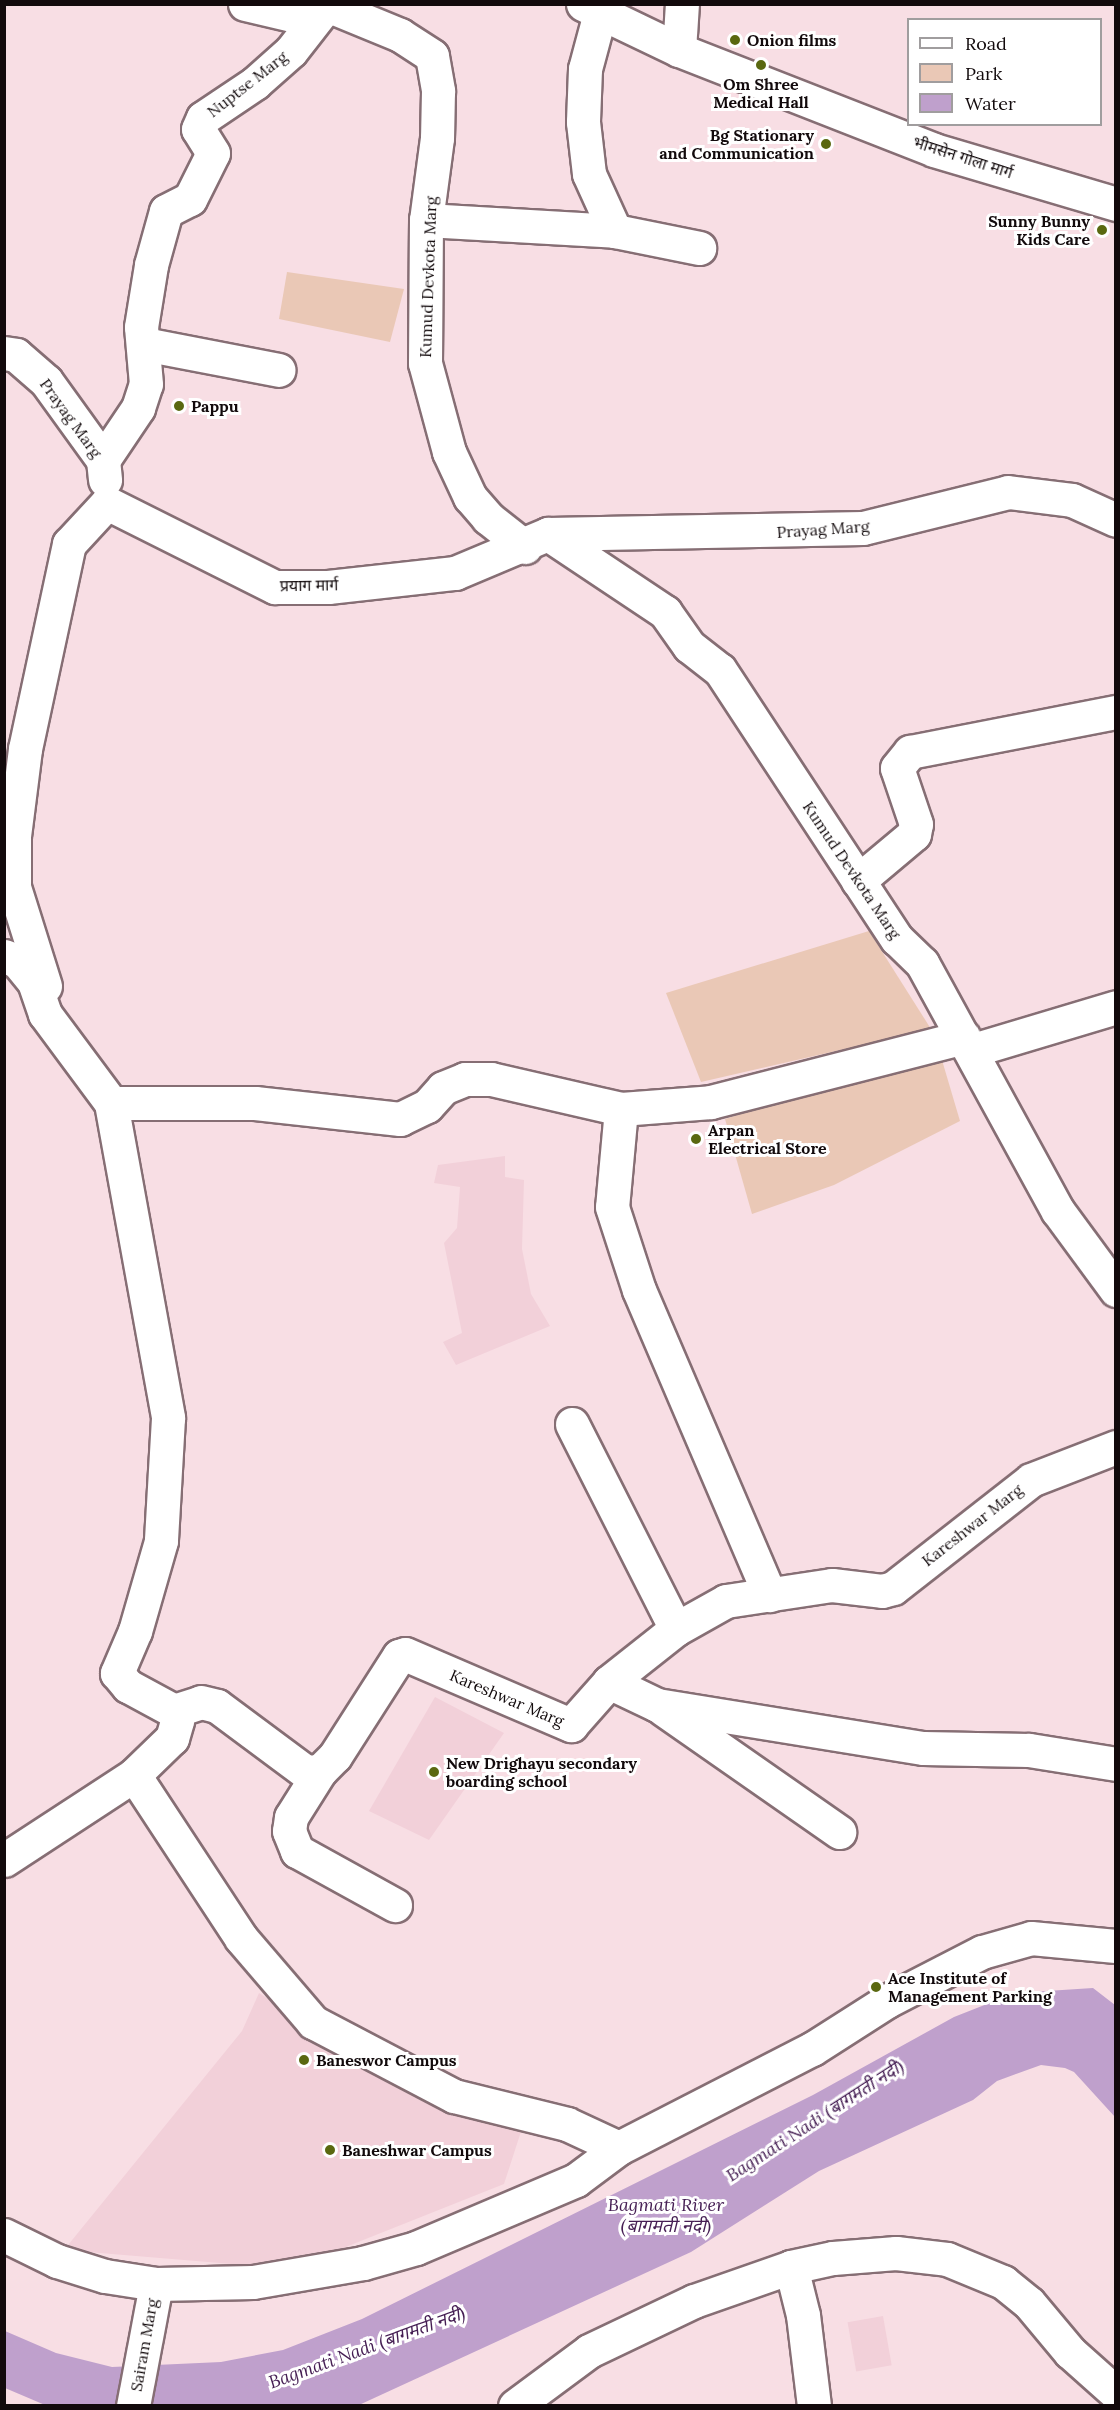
<!DOCTYPE html>
<meta charset="utf-8">
<style>
body{margin:0}
#map{position:relative;width:1120px;height:2410px;overflow:hidden;background:#f8dee4;font-family:Lora,"Noto Sans Devanagari",serif}
div>[style]{position:absolute}
.built>*{inset:0;background:#f2d0d9;transform-origin:0 0}
.green>*{inset:0;background:#eac8b6}
.water>*{inset:0;background:#bfa0cc}
.roads{filter:drop-shadow(2px 0 #866e74) drop-shadow(-2px 0 #866e74) drop-shadow(0 2px #866e74) drop-shadow(0 -2px #866e74)}
.minor>*{height:33px;margin:-16.5px;padding:0 16.5px;transform-origin:16.5px;border-radius:16.5px;background:#fff}
.dots>*{width:16px;height:16px;translate:-50% -50%;box-sizing:border-box;border:3px solid #fff;border-radius:50%}
span{translate:-50% -50%;white-space:nowrap;text-align:center;line-height:1.15;-webkit-text-stroke:6px #fff;paint-order:stroke}
.poi-label{font-size:16px;color:#120a0c;font-weight:700}
.left{translate:0 -50%;text-align:left}
.right{translate:-100% -50%;text-align:right}
.street-label{font-size:16px;color:#120a0c}
.water-label{font-size:18px;color:#451e53;font-style:italic}
.frame{position:absolute;inset:0;border:6px solid #120a0c;pointer-events:none}
.legend{position:absolute;left:907px;top:18px;width:195px;height:108px;box-sizing:border-box;background:#fff;border:2px solid #a09d9e;margin:0;padding:8px 10px;list-style:none;font-size:18px;color:#120a0c}
.legend li{display:flex;align-items:center;gap:12px;height:30px}
.legend b{width:30px;border:2px solid #a09d9e}
</style>
<div id="map">
<div class="built">
<i style="clip-path:polygon(505px 1156px,505px 1177px,524px 1180px,522px 1249px,531px 1294px,550px 1326px,456px 1365px,443px 1342px,462px 1333px,444px 1243px,457px 1228px,460px 1187px,434px 1183px,438px 1165px)"></i>
<i style="clip-path:polygon(435px 1697px,504px 1733px,429px 1840px,369px 1811px)"></i>
<i style="clip-path:polygon(259px 1993px,284px 2009px,526px 2116px,504px 2184px,318px 2258px,244px 2265px,64px 2250px,242px 2031px)"></i>
<i style="left:883px;top:2316px;width:50px;height:36px;rotate:80deg"></i>
</div>
<div class="green">
<i style="clip-path:polygon(287px 272px,404px 289px,390px 342px,279px 319px)"></i>
<i style="clip-path:polygon(869px 931px,931px 1029px,701px 1082px,666px 993px)"></i>
<i style="clip-path:polygon(939px 1050px,960px 1121px,834px 1185px,752px 1214px,725px 1119px)"></i>
</div>
<div class="water">
<i style="clip-path:polygon(1093px 1988px,1115px 2005px,1115px 2117px,1074px 2072px,1065px 2068px,1041px 2065px,997px 2081px,973px 2100px,819px 2171px,691px 2252px,359px 2405px,45px 2405px,5px 2388px,5px 2331px,56px 2353px,112px 2367px,221px 2362px,283px 2350px,362px 2319px,813px 2095px,954px 2017px,1015px 1993px)"></i>
</div>
<div class="roads">
<div class="minor">
<i style="left:245px;top:4px;width:48px;rotate:13.2deg"></i>
<i style="left:292px;top:15px;width:38px;rotate:-17deg"></i>
<i style="left:583px;top:4px;width:106px;rotate:25.6deg"></i>
<i style="left:679px;top:50px;width:274px;rotate:21.4deg"></i>
<i style="left:934px;top:150px;width:190px;rotate:16.5deg"></i>
<i style="left:327px;top:5px;width:79px;rotate:22.3deg"></i>
<i style="left:400px;top:35px;width:38px;rotate:33deg"></i>
<i style="left:432px;top:56px;width:36px;rotate:80deg"></i>
<i style="left:438px;top:91px;width:47px;rotate:91.2deg"></i>
<i style="left:437px;top:138px;width:83px;rotate:97.6deg"></i>
<i style="left:426px;top:220px;width:143px;rotate:90.4deg"></i>
<i style="left:425px;top:363px;width:92px;rotate:74.9deg"></i>
<i style="left:449px;top:452px;width:50px;rotate:65deg"></i>
<i style="left:470px;top:497px;width:28px;rotate:49deg"></i>
<i style="left:488px;top:518px;width:47px;rotate:38.1deg"></i>
<i style="left:600px;top:13px;width:58px;rotate:105deg"></i>
<i style="left:585px;top:69px;width:53px;rotate:92.2deg"></i>
<i style="left:583px;top:122px;width:52px;rotate:83.4deg"></i>
<i style="left:589px;top:174px;width:63px;rotate:65.5deg"></i>
<i style="left:679px;top:50px;width:46px;rotate:-86.3deg"></i>
<i style="left:426px;top:220px;width:189px;rotate:3.3deg"></i>
<i style="left:615px;top:231px;width:86px;rotate:11.4deg"></i>
<i style="left:144px;top:344px;width:137px;rotate:10.9deg"></i>
<i style="left:4px;top:353px;width:12px;rotate:9deg"></i>
<i style="left:16px;top:355px;width:40px;rotate:41deg"></i>
<i style="left:46px;top:381px;width:97px;rotate:54.2deg"></i>
<i style="left:103px;top:460px;width:20px;rotate:84deg"></i>
<i style="left:103px;top:460px;width:63px;rotate:-56.1deg"></i>
<i style="left:138px;top:408px;width:25px;rotate:-72deg"></i>
<i style="left:146px;top:384px;width:57px;rotate:-95deg"></i>
<i style="left:141px;top:327px;width:63px;rotate:-80.8deg"></i>
<i style="left:151px;top:265px;width:56px;rotate:-74.5deg"></i>
<i style="left:166px;top:211px;width:27px;rotate:-27deg"></i>
<i style="left:190px;top:199px;width:51px;rotate:-63.4deg"></i>
<i style="left:213px;top:153px;width:28px;rotate:-122deg"></i>
<i style="left:198px;top:129px;width:12px;rotate:-66deg"></i>
<i style="left:203px;top:118px;width:63px;rotate:-33.9deg"></i>
<i style="left:255px;top:83px;width:48px;rotate:-41.6deg"></i>
<i style="left:291px;top:51px;width:58px;rotate:-52deg"></i>
<i style="left:107px;top:503px;width:188px;rotate:26.6deg"></i>
<i style="left:275px;top:587px;width:53px"></i>
<i style="left:328px;top:587px;width:128px;rotate:-6.3deg"></i>
<i style="left:455px;top:573px;width:101px;rotate:-22.8deg"></i>
<i style="left:548px;top:534px;width:315px;rotate:-1.1deg"></i>
<i style="left:863px;top:528px;width:149px;rotate:-13.9deg"></i>
<i style="left:1008px;top:492px;width:64px;rotate:7.1deg"></i>
<i style="left:1072px;top:500px;width:48px;rotate:24.4deg"></i>
<i style="left:548px;top:534px;width:141px;rotate:33.7deg"></i>
<i style="left:665px;top:612px;width:42px;rotate:54.8deg"></i>
<i style="left:689px;top:646px;width:39px;rotate:38deg"></i>
<i style="left:720px;top:670px;width:322px;rotate:56.7deg"></i>
<i style="left:897px;top:939px;width:35px;rotate:44deg"></i>
<i style="left:922px;top:963px;width:283px;rotate:61.3deg"></i>
<i style="left:1058px;top:1211px;width:98px;rotate:53.7deg"></i>
<i style="left:858px;top:881px;width:73px;rotate:-40deg"></i>
<i style="left:914px;top:834px;width:10px;rotate:-79deg"></i>
<i style="left:916px;top:824px;width:59px;rotate:-108.7deg"></i>
<i style="left:897px;top:768px;width:21px;rotate:-51deg"></i>
<i style="left:910px;top:752px;width:210px;rotate:-11deg"></i>
<i style="left:4px;top:956px;width:14px;rotate:21deg"></i>
<i style="left:17px;top:961px;width:27px;rotate:51deg"></i>
<i style="left:34px;top:982px;width:34px;rotate:71deg"></i>
<i style="left:45px;top:1014px;width:111px;rotate:53.4deg"></i>
<i style="left:111px;top:1103px;width:320px;rotate:79.7deg"></i>
<i style="left:168px;top:1418px;width:123px;rotate:93.3deg"></i>
<i style="left:161px;top:1541px;width:94px;rotate:106.1deg"></i>
<i style="left:135px;top:1631px;width:46px;rotate:113.2deg"></i>
<i style="left:117px;top:1673px;width:17px;rotate:50deg"></i>
<i style="left:128px;top:1686px;width:52px;rotate:28.5deg"></i>
<i style="left:174px;top:1711px;width:10px;rotate:73deg"></i>
<i style="left:177px;top:1721px;width:18px;rotate:106deg"></i>
<i style="left:172px;top:1738px;width:53px;rotate:135.8deg"></i>
<i style="left:134px;top:1775px;width:155px;rotate:146.8deg"></i>
<i style="left:45px;top:986px;width:104px;rotate:-107.4deg"></i>
<i style="left:14px;top:887px;width:51px;rotate:-90deg"></i>
<i style="left:14px;top:836px;width:88px;rotate:-82.8deg"></i>
<i style="left:25px;top:749px;width:210px;rotate:-77.9deg"></i>
<i style="left:69px;top:544px;width:56px;rotate:-47.2deg"></i>
<i style="left:973px;top:1050px;width:149px;rotate:-16.7deg"></i>
<i style="left:111px;top:1103px;width:144px"></i>
<i style="left:255px;top:1103px;width:146px;rotate:6.3deg"></i>
<i style="left:400px;top:1119px;width:30px;rotate:-26deg"></i>
<i style="left:427px;top:1106px;width:24px;rotate:-48deg"></i>
<i style="left:443px;top:1088px;width:24px;rotate:-22deg"></i>
<i style="left:465px;top:1079px;width:26px"></i>
<i style="left:491px;top:1079px;width:133px;rotate:13deg"></i>
<i style="left:621px;top:1109px;width:90px;rotate:-4.4deg"></i>
<i style="left:711px;top:1102px;width:261px;rotate:-14.4deg"></i>
<i style="left:621px;top:1109px;width:98px;rotate:95.2deg"></i>
<i style="left:612px;top:1207px;width:87px;rotate:72deg"></i>
<i style="left:639px;top:1290px;width:332px;rotate:66.8deg"></i>
<i style="left:572px;top:1424px;width:230px;rotate:63.1deg"></i>
<i style="left:609px;top:1682px;width:53px;rotate:25.6deg"></i>
<i style="left:657px;top:1705px;width:269px;rotate:9.2deg"></i>
<i style="left:923px;top:1748px;width:106px;rotate:1.1deg"></i>
<i style="left:1029px;top:1750px;width:88px;rotate:9.1deg"></i>
<i style="left:663px;top:1709px;width:215px;rotate:34.9deg"></i>
<i style="left:174px;top:1711px;width:28px;rotate:-18deg"></i>
<i style="left:201px;top:1702px;width:16px;rotate:14deg"></i>
<i style="left:217px;top:1706px;width:111px;rotate:36.6deg"></i>
<i style="left:306px;top:1772px;width:14px;rotate:-4deg"></i>
<i style="left:320px;top:1771px;width:21px;rotate:-45deg"></i>
<i style="left:335px;top:1756px;width:119px;rotate:-57.4deg"></i>
<i style="left:399px;top:1656px;width:6px;rotate:-18deg"></i>
<i style="left:405px;top:1654px;width:181px;rotate:23.2deg"></i>
<i style="left:571px;top:1725px;width:57px;rotate:-48.5deg"></i>
<i style="left:609px;top:1682px;width:85px;rotate:-38.3deg"></i>
<i style="left:676px;top:1629px;width:57px;rotate:-29.2deg"></i>
<i style="left:726px;top:1601px;width:107px;rotate:-8.6deg"></i>
<i style="left:832px;top:1585px;width:50px;rotate:6.8deg"></i>
<i style="left:882px;top:1591px;width:11px;rotate:-15deg"></i>
<i style="left:893px;top:1588px;width:175px;rotate:-38deg"></i>
<i style="left:1031px;top:1480px;width:91px;rotate:-21.2deg"></i>
<i style="left:320px;top:1771px;width:54px;rotate:122.2deg"></i>
<i style="left:291px;top:1817px;width:14px;rotate:98deg"></i>
<i style="left:289px;top:1831px;width:22px;rotate:68deg"></i>
<i style="left:297px;top:1851px;width:112px;rotate:28.9deg"></i>
<i style="left:134px;top:1775px;width:195px;rotate:56.7deg"></i>
<i style="left:241px;top:1938px;width:111px;rotate:49.4deg"></i>
<i style="left:313px;top:2022px;width:159px;rotate:27.7deg"></i>
<i style="left:454px;top:2096px;width:116px;rotate:13.9deg"></i>
<i style="left:567px;top:2124px;width:57px;rotate:24.8deg"></i>
<i style="left:4px;top:2235px;width:59px;rotate:26.1deg"></i>
<i style="left:57px;top:2261px;width:50px;rotate:17.4deg"></i>
<i style="left:105px;top:2276px;width:52px;rotate:8.9deg"></i>
<i style="left:156px;top:2284px;width:97px;rotate:-1.2deg"></i>
<i style="left:253px;top:2282px;width:112px;rotate:-9.8deg"></i>
<i style="left:363px;top:2263px;width:55px;rotate:-15.8deg"></i>
<i style="left:416px;top:2248px;width:174px;rotate:-23deg"></i>
<i style="left:576px;top:2180px;width:54px;rotate:-36.7deg"></i>
<i style="left:619px;top:2148px;width:217px;rotate:-27.2deg"></i>
<i style="left:812px;top:2049px;width:89px;rotate:-32.6deg"></i>
<i style="left:887px;top:2001px;width:107px;rotate:-27.3deg"></i>
<i style="left:982px;top:1952px;width:51px;rotate:-15.9deg"></i>
<i style="left:1031px;top:1938px;width:85px;rotate:5.4deg"></i>
<i style="left:791px;top:2267px;width:49px;rotate:76deg"></i>
<i style="left:803px;top:2315px;width:92px;rotate:83.1deg"></i>
<i style="left:133px;top:2406px;width:124px;rotate:-79.3deg"></i>
<i style="left:515px;top:2406px;width:92px;rotate:-36.6deg"></i>
<i style="left:589px;top:2351px;width:116px;rotate:-25.5deg"></i>
<i style="left:694px;top:2301px;width:103px;rotate:-19.3deg"></i>
<i style="left:791px;top:2267px;width:43px;rotate:-12.1deg"></i>
<i style="left:833px;top:2258px;width:63px;rotate:-4.5deg"></i>
<i style="left:896px;top:2253px;width:51px;rotate:6.7deg"></i>
<i style="left:947px;top:2259px;width:61px;rotate:22.3deg"></i>
<i style="left:1003px;top:2282px;width:33px;rotate:39deg"></i>
<i style="left:1029px;top:2303px;width:64px;rotate:50.1deg"></i>
<i style="left:1070px;top:2352px;width:62px;rotate:41.7deg"></i>
</div>
</div>
<div class="dots">
<i style="left:735px;top:40px;background:#5a6810"></i>
<i style="left:761px;top:65px;background:#5a6810"></i>
<i style="left:826px;top:144px;background:#5a6810"></i>
<i style="left:1102px;top:230px;background:#5a6810"></i>
<i style="left:179px;top:406px;background:#5a6810"></i>
<i style="left:696px;top:1139px;background:#5a6810"></i>
<i style="left:434px;top:1772px;background:#5a6810"></i>
<i style="left:876px;top:1987px;background:#5a6810"></i>
<i style="left:304px;top:2060px;background:#5a6810"></i>
<i style="left:330px;top:2150px;background:#5a6810"></i>
</div>
<div class="poi-label">
<span class="left" style="left:747px;top:40px">Onion films</span>
<span style="left:761px;top:93px">Om Shree<br>Medical Hall</span>
<span class="right" style="left:814px;top:144px">Bg Stationary<br>and Communication</span>
<span class="right" style="left:1090px;top:230px">Sunny Bunny<br>Kids Care</span>
<span class="left" style="left:191px;top:406px">Pappu</span>
<span class="left" style="left:708px;top:1139px">Arpan<br>Electrical Store</span>
<span class="left" style="left:446px;top:1772px">New Drighayu secondary<br>boarding school</span>
<span class="left" style="left:888px;top:1987px">Ace Institute of<br>Management Parking</span>
<span class="left" style="left:316px;top:2060px">Baneswor Campus</span>
<span class="left" style="left:342px;top:2150px">Baneshwar Campus</span>
</div>
<div class="street-label">
<span style="left:247px;top:84px;rotate:-38deg">Nuptse Marg</span>
<span style="left:963px;top:157px;rotate:18deg">भीमसेन गोला मार्ग</span>
<span style="left:428px;top:277px;rotate:-88deg">Kumud Devkota Marg</span>
<span style="left:71px;top:418px;rotate:54deg">Prayag Marg</span>
<span style="left:823px;top:529px;rotate:-4deg">Prayag Marg</span>
<span style="left:309px;top:585px;rotate:-1deg">प्रयाग मार्ग</span>
<span style="left:852px;top:870px;rotate:56deg">Kumud Devkota Marg</span>
<span style="left:972px;top:1525px;rotate:-38deg">Kareshwar Marg</span>
<span style="left:507px;top:1698px;rotate:23deg">Kareshwar Marg</span>
<span style="left:144px;top:2345px;rotate:-80deg">Sairam Marg</span>
</div>
<div class="water-label">
<span style="left:815px;top:2121px;rotate:-33deg">Bagmati Nadi (बागमती नदी)</span>
<span style="left:666px;top:2216px">Bagmati River<br>(बागमती नदी)</span>
<span style="left:367px;top:2348px;rotate:-20deg">Bagmati Nadi (बागमती नदी)</span>
</div>
<div class="frame"></div>
<ul class="legend">
<li><b style="height:8px;background:#fff"></b>Road</li>
<li><b style="height:16px;background:#eac8b6"></b>Park</li>
<li><b style="height:16px;background:#bfa0cc"></b>Water</li>
</ul>
</div>
